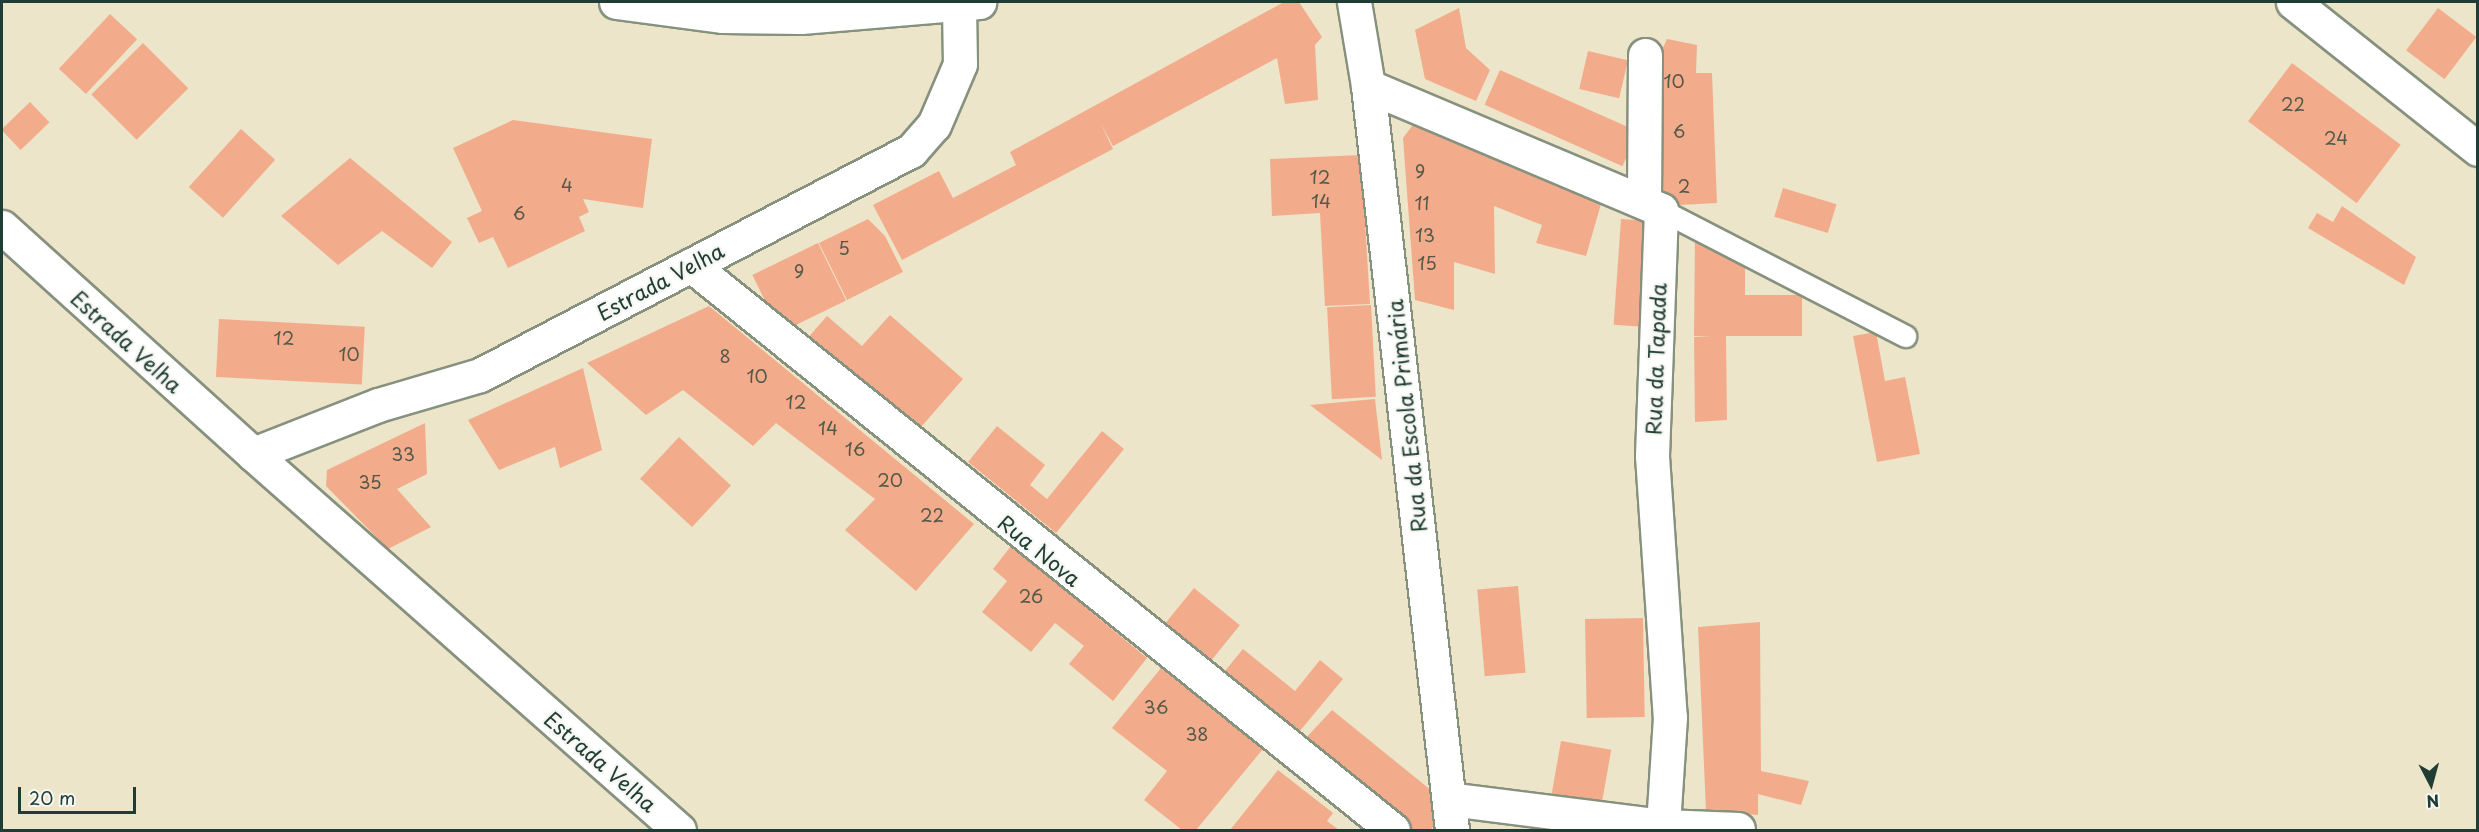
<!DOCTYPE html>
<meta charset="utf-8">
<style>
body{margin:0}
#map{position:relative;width:2479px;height:832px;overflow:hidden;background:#ece5c9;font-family:"Playpen Sans",sans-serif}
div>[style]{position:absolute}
.building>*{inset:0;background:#f3ac8b;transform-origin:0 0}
.roads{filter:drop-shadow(2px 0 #86917e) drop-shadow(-2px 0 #86917e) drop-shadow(0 2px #86917e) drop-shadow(0 -2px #86917e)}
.service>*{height:21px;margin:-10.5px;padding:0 10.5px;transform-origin:10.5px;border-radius:10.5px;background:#fff}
.minor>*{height:33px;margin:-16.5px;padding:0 16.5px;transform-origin:16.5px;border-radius:16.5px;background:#fff}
.primary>*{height:33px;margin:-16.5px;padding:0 16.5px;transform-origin:16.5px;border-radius:16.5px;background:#fff}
span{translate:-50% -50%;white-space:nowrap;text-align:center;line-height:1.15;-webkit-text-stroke:4.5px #f6f6f2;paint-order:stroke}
.number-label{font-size:18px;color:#54594a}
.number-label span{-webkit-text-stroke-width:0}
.street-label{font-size:21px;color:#1f3d34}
.frame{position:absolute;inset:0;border:3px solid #1f3d34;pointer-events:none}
.north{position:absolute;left:2401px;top:754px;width:60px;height:60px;-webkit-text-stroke:4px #f6f6f2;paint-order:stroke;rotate:174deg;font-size:16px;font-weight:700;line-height:24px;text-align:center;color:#1f3d34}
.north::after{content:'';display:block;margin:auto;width:21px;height:27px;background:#1f3d34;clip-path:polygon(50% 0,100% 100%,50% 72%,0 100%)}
.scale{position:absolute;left:18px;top:787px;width:118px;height:27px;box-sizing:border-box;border:3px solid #1f3d34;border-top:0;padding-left:8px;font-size:18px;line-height:21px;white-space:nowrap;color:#1f3d34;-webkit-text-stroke:4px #f6f6f2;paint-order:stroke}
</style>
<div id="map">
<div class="building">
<i style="clip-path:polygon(1284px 2px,1299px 2px,1322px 37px,1315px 45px,1318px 100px,1285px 104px,1277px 58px,1113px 146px,1101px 124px,1113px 149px,902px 260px,873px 205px,939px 171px,953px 198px,1016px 165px,1010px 152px)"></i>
<i style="clip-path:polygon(1459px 8px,1466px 48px,1490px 70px,1476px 101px,1425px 79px,1415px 30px)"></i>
<i style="left:2438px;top:8px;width:48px;height:53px;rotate:37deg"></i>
<i style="left:110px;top:14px;width:37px;height:75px;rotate:43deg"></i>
<i style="clip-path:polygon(1667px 39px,1697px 45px,1696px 73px,1712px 73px,1717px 203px,1660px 206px,1651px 74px)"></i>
<i style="left:143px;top:43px;width:64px;height:73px;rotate:45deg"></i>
<i style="left:1588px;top:51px;width:41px;height:39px;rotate:13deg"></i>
<i style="left:2292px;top:63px;width:136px;height:73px;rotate:37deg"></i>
<i style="left:1500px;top:70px;width:151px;height:38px;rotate:24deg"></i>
<i style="left:30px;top:102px;width:28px;height:40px;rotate:46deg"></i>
<i style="clip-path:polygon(1418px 118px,1601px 204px,1586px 256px,1536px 243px,1542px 225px,1494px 206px,1495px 274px,1454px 262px,1454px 310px,1415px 300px,1403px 138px)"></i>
<i style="clip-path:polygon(513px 120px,652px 139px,643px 208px,583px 199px,589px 212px,579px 217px,585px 231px,508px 268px,493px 237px,479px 243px,467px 218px,482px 211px,453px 148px)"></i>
<i style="left:241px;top:129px;width:46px;height:78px;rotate:42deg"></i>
<i style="clip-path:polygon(1361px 155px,1370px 304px,1325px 306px,1320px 213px,1272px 216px,1270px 159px)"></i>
<i style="clip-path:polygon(350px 158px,452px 242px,432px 268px,382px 231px,338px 265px,281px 216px)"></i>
<i style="left:1783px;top:188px;width:56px;height:30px;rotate:17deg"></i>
<i style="clip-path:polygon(2342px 206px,2416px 257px,2404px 285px,2308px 228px,2317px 213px,2333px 222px)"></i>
<i style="clip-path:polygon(868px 219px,885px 236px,903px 272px,847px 300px,819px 243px)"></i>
<i style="left:1621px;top:219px;width:29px;height:106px;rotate:4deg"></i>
<i style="clip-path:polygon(1695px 236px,1745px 260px,1745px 295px,1802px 295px,1802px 336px,1726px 336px,1727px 420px,1695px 422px,1694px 337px,1711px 337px,1694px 336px)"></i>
<i style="left:818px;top:243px;width:64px;height:73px;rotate:64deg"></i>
<i style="left:1371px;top:305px;width:92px;height:44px;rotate:87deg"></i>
<i style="clip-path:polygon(709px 306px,974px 524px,916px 591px,845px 530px,875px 499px,776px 423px,753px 446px,683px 390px,646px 415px,587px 363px)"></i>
<i style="clip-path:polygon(890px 315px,963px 379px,914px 435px,806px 340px,827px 316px,862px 346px)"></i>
<i style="left:219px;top:319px;width:146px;height:58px;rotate:3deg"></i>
<i style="clip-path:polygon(1876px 332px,1885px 381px,1905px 377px,1920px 454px,1877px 462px,1853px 336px)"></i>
<i style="clip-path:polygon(583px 368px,602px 450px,560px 468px,555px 447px,499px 470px,468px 420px)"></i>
<i style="clip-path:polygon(1375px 399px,1382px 460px,1310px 405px)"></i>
<i style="clip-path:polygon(425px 423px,427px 474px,397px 489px,431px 527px,388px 549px,326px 486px,327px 470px)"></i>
<i style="clip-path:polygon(997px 426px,1045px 465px,1030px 485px,1047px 499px,1102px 431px,1124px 449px,1056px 533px,968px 462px)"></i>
<i style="left:679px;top:437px;width:71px;height:57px;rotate:43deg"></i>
<i style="clip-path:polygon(1011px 546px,1147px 658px,1113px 701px,1069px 664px,1084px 646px,1055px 623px,1031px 652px,982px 612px,1007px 581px,993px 569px)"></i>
<i style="left:1518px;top:586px;width:87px;height:41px;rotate:85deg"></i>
<i style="left:1194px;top:588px;width:59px;height:58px;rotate:39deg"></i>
<i style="left:1643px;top:618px;width:99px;height:58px;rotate:89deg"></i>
<i style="clip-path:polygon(1760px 622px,1761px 771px,1809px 781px,1801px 805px,1758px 794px,1758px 815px,1706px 811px,1698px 627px)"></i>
<i style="clip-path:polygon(1243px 649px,1295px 691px,1320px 660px,1343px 679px,1299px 732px,1225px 671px)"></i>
<i style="clip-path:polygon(1161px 668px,1263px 749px,1196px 830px,1182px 830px,1144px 800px,1167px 771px,1112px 728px)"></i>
<i style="clip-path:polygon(1332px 710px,1432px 791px,1438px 823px,1430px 830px,1413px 830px,1303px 741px)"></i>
<i style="left:1561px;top:741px;width:51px;height:56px;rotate:10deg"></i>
<i style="clip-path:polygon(1278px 770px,1333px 813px,1327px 821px,1339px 830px,1230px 830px)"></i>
</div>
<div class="roads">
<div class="service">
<i style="left:1661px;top:210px;width:275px;rotate:27.3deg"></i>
</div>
<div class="minor">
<i style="left:1354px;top:2px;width:85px;rotate:80.5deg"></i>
<i style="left:1368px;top:86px;width:749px;rotate:83.56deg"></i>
<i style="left:2293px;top:2px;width:236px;rotate:38.5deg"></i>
<i style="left:1368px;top:86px;width:318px;rotate:22.9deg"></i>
<i style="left:1661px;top:210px;width:246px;rotate:92.1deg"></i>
<i style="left:1652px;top:456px;width:262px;rotate:86.1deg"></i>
<i style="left:1670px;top:717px;width:109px;rotate:93.7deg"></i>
<i style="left:1644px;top:201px;width:146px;rotate:-89.6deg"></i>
<i style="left:2px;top:227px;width:338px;rotate:42.1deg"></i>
<i style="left:691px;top:265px;width:901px;rotate:38.83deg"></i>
<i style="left:1449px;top:799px;width:216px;rotate:7.2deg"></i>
<i style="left:1663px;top:826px;width:75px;rotate:2.3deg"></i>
<i style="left:679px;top:830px;width:568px;rotate:-138.57deg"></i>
<i style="left:253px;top:454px;width:134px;rotate:-21.4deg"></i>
<i style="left:378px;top:405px;width:106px;rotate:-16.4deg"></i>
<i style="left:480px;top:375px;width:486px;rotate:-27.5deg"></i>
<i style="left:911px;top:151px;width:35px;rotate:-49deg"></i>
<i style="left:934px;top:125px;width:66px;rotate:-66.9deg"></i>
<i style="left:960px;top:64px;width:59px;rotate:-91deg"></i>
</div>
<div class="primary">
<i style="left:616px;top:2px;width:108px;rotate:7.5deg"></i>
<i style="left:723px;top:16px;width:78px;rotate:0.7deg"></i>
<i style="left:801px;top:17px;width:179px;rotate:-4.8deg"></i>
</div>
</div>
<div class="number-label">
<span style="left:1674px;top:81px">10</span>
<span style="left:2293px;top:104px">22</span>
<span style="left:1679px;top:131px">6</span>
<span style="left:2336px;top:138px">24</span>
<span style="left:1420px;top:171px">9</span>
<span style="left:1320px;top:177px">12</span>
<span style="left:567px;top:185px">4</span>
<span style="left:1684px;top:186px">2</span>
<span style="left:1321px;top:201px">14</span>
<span style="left:1422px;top:203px">11</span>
<span style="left:519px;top:213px">6</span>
<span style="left:1425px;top:235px">13</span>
<span style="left:844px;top:248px">5</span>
<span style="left:1427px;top:263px">15</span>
<span style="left:799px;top:271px">9</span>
<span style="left:284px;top:338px">12</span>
<span style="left:349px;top:354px">10</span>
<span style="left:725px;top:356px">8</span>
<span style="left:757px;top:376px">10</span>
<span style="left:796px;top:402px">12</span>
<span style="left:828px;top:428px">14</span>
<span style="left:855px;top:449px">16</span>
<span style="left:403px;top:454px">33</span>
<span style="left:890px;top:480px">20</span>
<span style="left:370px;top:482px">35</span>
<span style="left:932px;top:515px">22</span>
<span style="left:1031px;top:596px">26</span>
<span style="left:1156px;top:707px">36</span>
<span style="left:1197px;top:734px">38</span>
</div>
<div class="street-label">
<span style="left:660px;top:281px;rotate:-28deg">Estrada Velha</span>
<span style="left:127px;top:341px;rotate:42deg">Estrada Velha</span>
<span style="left:1655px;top:359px;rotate:-88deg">Rua da Tapada</span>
<span style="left:1406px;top:416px;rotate:-96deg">Rua da Escola Primária</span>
<span style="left:1040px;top:550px;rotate:39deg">Rua Nova</span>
<span style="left:601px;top:761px;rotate:41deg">Estrada Velha</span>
</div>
<div class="frame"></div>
<div class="north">N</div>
<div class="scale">20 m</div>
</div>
